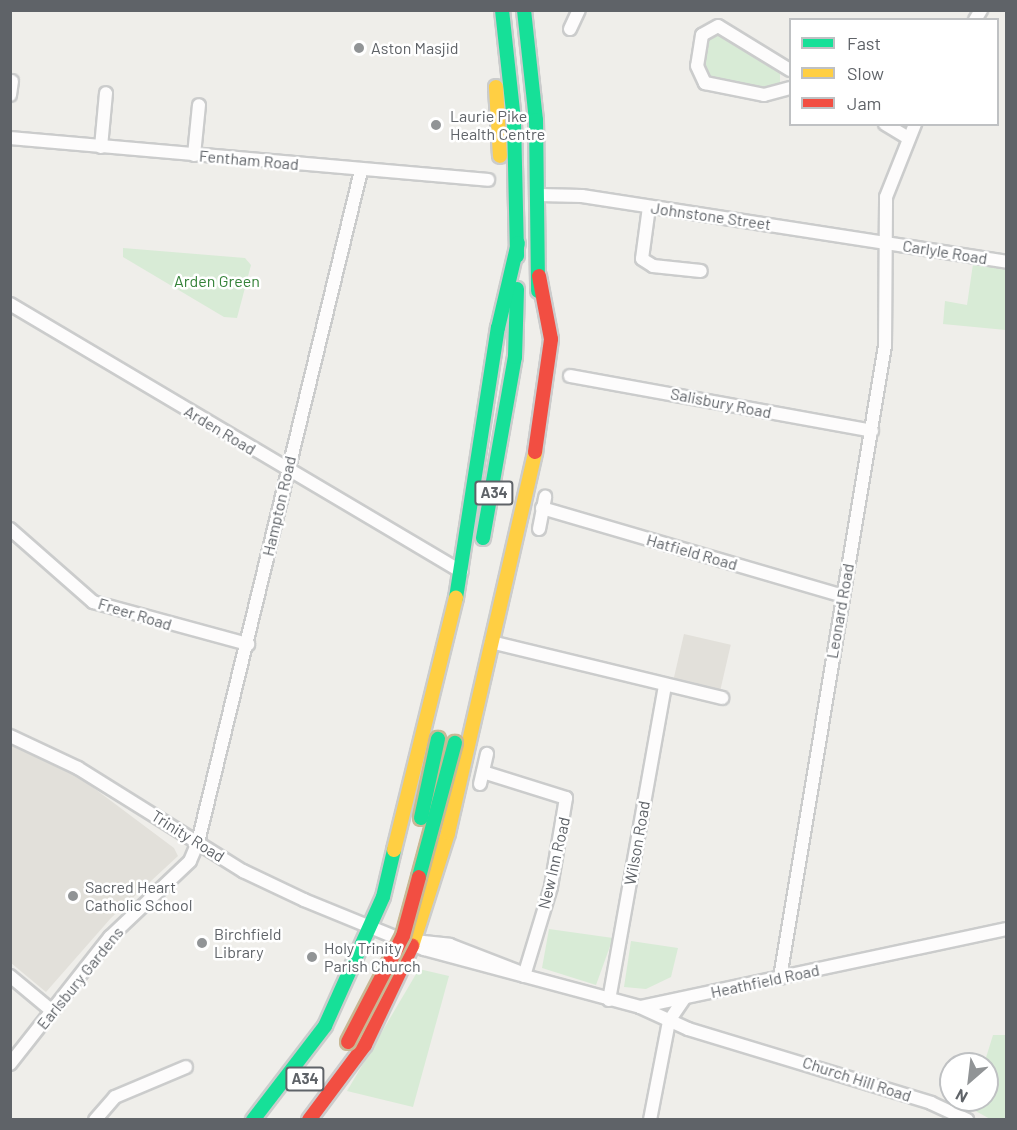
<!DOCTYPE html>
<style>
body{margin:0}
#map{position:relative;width:1017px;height:1130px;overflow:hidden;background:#efeeea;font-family:Barlow,sans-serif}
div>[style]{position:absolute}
.education>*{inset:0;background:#e2e0da;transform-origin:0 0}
.green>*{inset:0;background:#d8ebd6}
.roads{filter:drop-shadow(2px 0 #cbcccc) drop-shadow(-2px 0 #cbcccc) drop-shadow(0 2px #cbcccc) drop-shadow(0 -2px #cbcccc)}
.street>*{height:12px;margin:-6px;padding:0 6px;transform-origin:6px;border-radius:6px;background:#fdfcfc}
.fast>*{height:14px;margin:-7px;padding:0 7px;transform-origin:7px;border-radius:7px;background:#16e098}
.slow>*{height:14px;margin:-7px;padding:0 7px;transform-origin:7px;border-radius:7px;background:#ffcf43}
.jam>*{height:14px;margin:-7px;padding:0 7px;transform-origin:7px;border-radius:7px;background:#f24e42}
.bridges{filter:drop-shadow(2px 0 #c8b996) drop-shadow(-2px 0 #c8b996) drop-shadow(0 2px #c8b996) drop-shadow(0 -2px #c8b996)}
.fast-bridge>*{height:14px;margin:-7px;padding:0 7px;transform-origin:7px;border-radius:7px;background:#16e098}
.jam-bridge>*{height:14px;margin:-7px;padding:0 7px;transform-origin:7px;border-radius:7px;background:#f24e42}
.dots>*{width:16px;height:16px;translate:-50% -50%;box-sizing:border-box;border:3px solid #fff;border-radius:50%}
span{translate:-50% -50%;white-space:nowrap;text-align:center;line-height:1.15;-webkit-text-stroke:5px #fff;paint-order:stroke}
.shield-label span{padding:2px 4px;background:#fff;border:2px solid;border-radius:4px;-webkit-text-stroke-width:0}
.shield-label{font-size:15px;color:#5f6368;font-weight:700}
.poi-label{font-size:16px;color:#5f6368}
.left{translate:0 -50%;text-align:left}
.street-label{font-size:16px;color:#5f6368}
.park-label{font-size:16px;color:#348238}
.frame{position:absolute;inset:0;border:12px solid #5f6368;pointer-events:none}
.legend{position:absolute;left:789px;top:18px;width:210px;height:108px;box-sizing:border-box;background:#fff;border:2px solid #bfc1c3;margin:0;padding:8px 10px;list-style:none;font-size:18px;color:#5f6368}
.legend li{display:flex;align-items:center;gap:12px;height:30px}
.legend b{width:30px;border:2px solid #bfc1c3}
.north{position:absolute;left:939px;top:1052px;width:60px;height:60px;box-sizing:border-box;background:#fff;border:2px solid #bfc1c3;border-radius:50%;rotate:208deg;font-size:16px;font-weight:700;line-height:24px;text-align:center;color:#5f6368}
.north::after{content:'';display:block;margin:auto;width:21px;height:27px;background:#919496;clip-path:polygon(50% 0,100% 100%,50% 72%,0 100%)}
</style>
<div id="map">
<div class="education">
<i style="left:684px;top:634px;width:48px;height:49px;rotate:13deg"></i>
<i style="clip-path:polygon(11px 743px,75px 774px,174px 848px,178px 856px,111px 918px,46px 992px,11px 963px)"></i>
</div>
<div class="green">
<i style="clip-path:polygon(718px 35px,780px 72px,780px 86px,774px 91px,707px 75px,701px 67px,708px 36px)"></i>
<i style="clip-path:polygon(123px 248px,245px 258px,251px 265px,237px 318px,224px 317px,123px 257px)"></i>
<i style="clip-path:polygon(973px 264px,1006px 269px,1006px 330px,943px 324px,945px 301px,967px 305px)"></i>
<i style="clip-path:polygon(549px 929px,613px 938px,596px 985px,542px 968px)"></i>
<i style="clip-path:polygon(631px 941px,678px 948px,671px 977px,646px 989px,624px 987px)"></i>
<i style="clip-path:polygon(419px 969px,449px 976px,413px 1107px,347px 1091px)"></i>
<i style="clip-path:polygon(993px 1035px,1006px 1035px,1006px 1119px,990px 1119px,972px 1109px,974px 1100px,987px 1100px,984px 1064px)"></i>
</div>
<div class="roads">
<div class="street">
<i style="left:975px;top:20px;width:12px;rotate:-59deg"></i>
<i style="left:570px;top:29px;width:21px;rotate:-65deg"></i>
<i style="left:790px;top:70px;width:84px;rotate:-148.6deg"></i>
<i style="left:718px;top:26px;width:18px;rotate:151deg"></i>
<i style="left:702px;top:35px;width:31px;rotate:99deg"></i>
<i style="left:697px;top:66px;width:19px;rotate:65deg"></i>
<i style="left:705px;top:83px;width:60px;rotate:11.5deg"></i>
<i style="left:764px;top:95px;width:27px;rotate:-15deg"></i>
<i style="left:10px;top:95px;width:14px;rotate:-82deg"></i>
<i style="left:885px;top:124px;width:27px;rotate:31deg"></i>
<i style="left:10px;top:138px;width:480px;rotate:5deg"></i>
<i style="left:101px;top:147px;width:54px;rotate:-84.7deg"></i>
<i style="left:194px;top:155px;width:50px;rotate:-84.3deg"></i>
<i style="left:539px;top:195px;width:43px;rotate:1.3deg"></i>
<i style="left:582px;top:196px;width:429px;rotate:8.8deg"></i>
<i style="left:649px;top:207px;width:52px;rotate:97.7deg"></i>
<i style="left:642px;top:259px;width:13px;rotate:32deg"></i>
<i style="left:653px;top:266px;width:48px;rotate:5.9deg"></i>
<i style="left:10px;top:304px;width:525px;rotate:30.66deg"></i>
<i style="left:570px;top:376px;width:307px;rotate:10.3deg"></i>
<i style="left:542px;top:508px;width:313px;rotate:16.3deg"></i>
<i style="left:10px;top:529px;width:111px;rotate:41.3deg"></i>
<i style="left:93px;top:602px;width:161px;rotate:15.2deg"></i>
<i style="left:539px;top:529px;width:33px;rotate:-79deg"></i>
<i style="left:491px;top:642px;width:238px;rotate:13.6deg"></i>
<i style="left:10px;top:736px;width:75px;rotate:25.2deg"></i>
<i style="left:78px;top:768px;width:195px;rotate:32deg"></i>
<i style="left:243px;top:871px;width:68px;rotate:25.4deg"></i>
<i style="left:304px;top:900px;width:130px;rotate:22.2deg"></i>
<i style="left:424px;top:949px;width:224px;rotate:15deg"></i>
<i style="left:640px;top:1007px;width:374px;rotate:-12deg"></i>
<i style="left:483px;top:772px;width:87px;rotate:17.4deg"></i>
<i style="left:566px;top:798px;width:90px;rotate:99.6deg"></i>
<i style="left:551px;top:887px;width:93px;rotate:106.9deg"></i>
<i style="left:480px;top:784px;width:31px;rotate:-77deg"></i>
<i style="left:414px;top:941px;width:36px;rotate:6deg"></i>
<i style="left:450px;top:945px;width:72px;rotate:21.2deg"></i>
<i style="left:10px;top:976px;width:55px;rotate:39.8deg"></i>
<i style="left:780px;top:978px;width:641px;rotate:-80.57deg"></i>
<i style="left:885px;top:346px;width:149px;rotate:-89.6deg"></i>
<i style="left:886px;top:197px;width:79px;rotate:-68.3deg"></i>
<i style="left:609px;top:1000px;width:318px;rotate:-79.9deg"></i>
<i style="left:640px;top:1007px;width:53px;rotate:24.6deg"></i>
<i style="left:688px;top:1029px;width:254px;rotate:16.9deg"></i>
<i style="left:931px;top:1103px;width:40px;rotate:25deg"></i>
<i style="left:10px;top:1064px;width:162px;rotate:-51.8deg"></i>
<i style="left:110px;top:937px;width:110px;rotate:-43.5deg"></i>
<i style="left:190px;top:861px;width:21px;rotate:-67deg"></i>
<i style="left:198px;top:842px;width:691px;rotate:-76.35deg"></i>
<i style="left:95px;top:1120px;width:30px;rotate:-49deg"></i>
<i style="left:115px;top:1097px;width:77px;rotate:-22.9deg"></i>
<i style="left:650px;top:1120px;width:101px;rotate:-79.1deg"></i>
<i style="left:669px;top:1021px;width:27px;rotate:-56deg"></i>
</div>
<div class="fast">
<i style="left:502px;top:10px;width:112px;rotate:83.8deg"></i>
<i style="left:514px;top:121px;width:135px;rotate:88.7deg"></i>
<i style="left:524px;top:10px;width:111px;rotate:83.8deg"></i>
<i style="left:536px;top:120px;width:171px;rotate:89.3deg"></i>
<i style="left:483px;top:538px;width:184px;rotate:-80deg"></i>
<i style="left:515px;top:357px;width:68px;rotate:-88.3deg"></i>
<i style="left:456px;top:598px;width:273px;rotate:-81.2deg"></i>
<i style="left:498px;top:328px;width:87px;rotate:-76.8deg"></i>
<i style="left:253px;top:1120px;width:118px;rotate:-52.5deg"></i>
<i style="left:325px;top:1026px;width:141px;rotate:-65.8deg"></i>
<i style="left:383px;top:897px;width:48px;rotate:-76.8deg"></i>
</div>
<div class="slow">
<i style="left:496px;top:87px;width:69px;rotate:86.7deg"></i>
<i style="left:394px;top:850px;width:260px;rotate:-76.2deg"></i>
<i style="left:412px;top:946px;width:119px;rotate:-72.3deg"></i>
<i style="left:448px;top:833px;width:391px;rotate:-77.1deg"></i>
</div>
<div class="jam">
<i style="left:535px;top:452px;width:114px;rotate:-81.9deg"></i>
<i style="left:551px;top:339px;width:64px;rotate:-100.8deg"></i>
<i style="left:309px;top:1120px;width:94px;rotate:-53.3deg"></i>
<i style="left:365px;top:1045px;width:110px;rotate:-64.6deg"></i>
</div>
</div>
<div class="bridges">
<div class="fast-bridge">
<i style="left:421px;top:818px;width:81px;rotate:-77.9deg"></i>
<i style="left:419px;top:877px;width:139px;rotate:-75deg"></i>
</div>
<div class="jam-bridge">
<i style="left:348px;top:1042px;width:119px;rotate:-62.6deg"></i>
<i style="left:403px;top:936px;width:61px;rotate:-74.8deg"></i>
</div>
</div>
<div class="dots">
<i style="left:359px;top:48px;background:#919496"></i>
<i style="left:436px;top:125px;background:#919496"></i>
<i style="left:73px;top:896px;background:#919496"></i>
<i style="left:202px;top:943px;background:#919496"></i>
<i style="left:312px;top:957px;background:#919496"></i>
</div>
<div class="shield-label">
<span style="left:494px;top:493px">A34</span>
<span style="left:305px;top:1079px">A34</span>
</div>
<div class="poi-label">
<span class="left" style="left:371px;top:48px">Aston Masjid</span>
<span class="left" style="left:450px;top:125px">Laurie Pike<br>Health Centre</span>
<span class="left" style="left:85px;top:896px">Sacred Heart<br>Catholic School</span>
<span class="left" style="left:214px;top:943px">Birchfield<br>Library</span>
<span class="left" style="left:324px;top:957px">Holy Trinity<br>Parish Church</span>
</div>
<div class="street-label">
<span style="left:249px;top:160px;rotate:5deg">Fentham Road</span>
<span style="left:711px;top:216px;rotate:8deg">Johnstone Street</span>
<span style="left:945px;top:252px;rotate:9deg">Carlyle Road</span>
<span style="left:721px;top:403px;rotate:11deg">Salisbury Road</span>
<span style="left:220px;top:430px;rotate:31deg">Arden Road</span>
<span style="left:279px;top:506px;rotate:-77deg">Hampton Road</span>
<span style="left:692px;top:552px;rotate:16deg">Hatfield Road</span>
<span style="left:840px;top:611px;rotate:-80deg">Leonard Road</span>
<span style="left:135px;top:614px;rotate:17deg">Freer Road</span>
<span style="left:188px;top:836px;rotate:32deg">Trinity Road</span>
<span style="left:637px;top:843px;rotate:-80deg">Wilson Road</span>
<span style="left:554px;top:863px;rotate:-77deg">New Inn Road</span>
<span style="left:80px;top:978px;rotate:-51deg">Earlsbury Gardens</span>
<span style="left:765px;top:981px;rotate:-12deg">Heathfield Road</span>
<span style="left:857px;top:1079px;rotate:18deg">Church Hill Road</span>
</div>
<div class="park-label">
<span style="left:217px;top:281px">Arden Green</span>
</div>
<div class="frame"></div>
<ul class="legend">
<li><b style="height:8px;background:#16e098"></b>Fast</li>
<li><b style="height:8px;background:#ffcf43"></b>Slow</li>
<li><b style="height:8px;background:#f24e42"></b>Jam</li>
</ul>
<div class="north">N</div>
</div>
